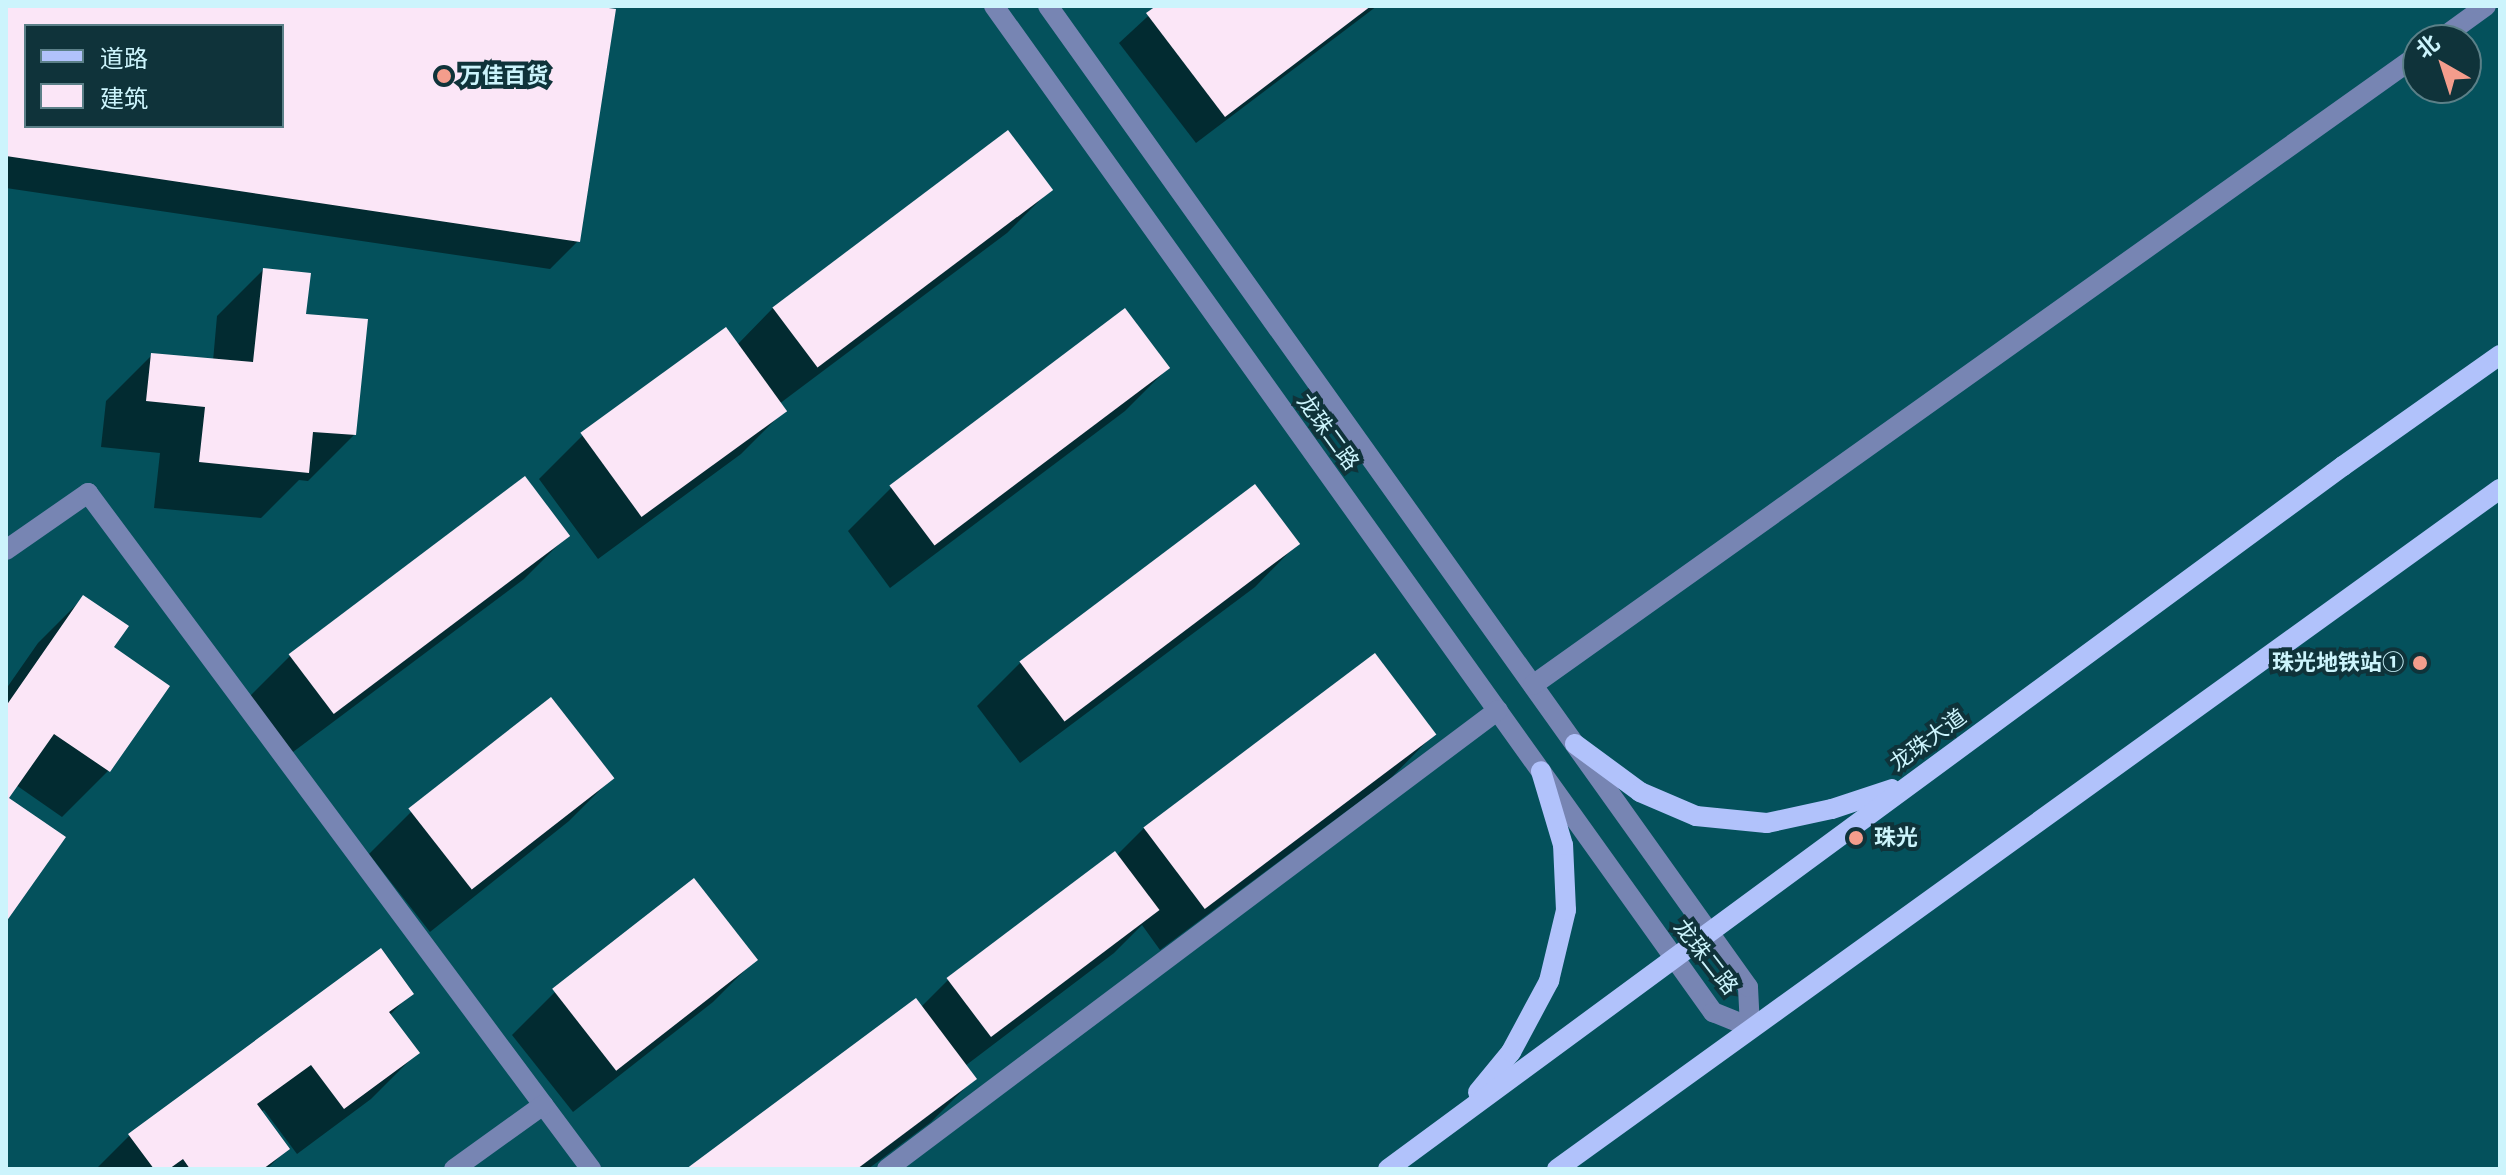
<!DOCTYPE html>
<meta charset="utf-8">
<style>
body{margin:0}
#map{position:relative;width:2506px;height:1175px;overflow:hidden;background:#04515c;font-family:Roboto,"Noto Sans SC",sans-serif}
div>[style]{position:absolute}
.shadow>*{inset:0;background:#0007}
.building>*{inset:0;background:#fbe6f7;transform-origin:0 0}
.minor>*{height:20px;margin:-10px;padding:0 10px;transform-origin:10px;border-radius:10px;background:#7785b3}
.major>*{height:20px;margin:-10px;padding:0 10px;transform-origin:10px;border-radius:10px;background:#b1c2fb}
.dots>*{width:22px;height:22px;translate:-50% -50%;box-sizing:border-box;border:4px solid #0f333a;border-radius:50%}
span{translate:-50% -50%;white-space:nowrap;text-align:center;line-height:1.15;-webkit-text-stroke:8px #0f333a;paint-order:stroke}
.poi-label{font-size:22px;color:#ccf4fc;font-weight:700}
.left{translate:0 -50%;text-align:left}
.right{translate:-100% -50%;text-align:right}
.street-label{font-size:22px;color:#ccf4fc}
.frame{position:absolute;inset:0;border:8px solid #ccf4fc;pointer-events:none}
.legend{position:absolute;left:24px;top:24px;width:260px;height:104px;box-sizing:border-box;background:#0f333a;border:2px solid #5b8088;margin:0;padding:10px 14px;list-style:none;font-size:24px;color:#ccf4fc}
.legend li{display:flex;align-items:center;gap:16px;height:40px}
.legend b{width:40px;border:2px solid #5b8088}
.north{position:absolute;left:2402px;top:24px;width:80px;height:80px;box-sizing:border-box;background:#0f333a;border:2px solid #5b8088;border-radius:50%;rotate:321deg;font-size:22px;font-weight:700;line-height:32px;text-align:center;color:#ccf4fc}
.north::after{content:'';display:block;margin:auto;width:28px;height:36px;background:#f49d8c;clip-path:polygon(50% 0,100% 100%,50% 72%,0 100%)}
</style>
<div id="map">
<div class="shadow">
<i style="clip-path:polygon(evenodd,6px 6px,581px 6px,578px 241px,550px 269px,6px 188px,6px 6px,26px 26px,282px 26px,282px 126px,26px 126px,26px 26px)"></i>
<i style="clip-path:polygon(1159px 6px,1377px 6px,1196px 143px,1119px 43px)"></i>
<i style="clip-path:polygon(1051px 189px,1007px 233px,779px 404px,784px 411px,741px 454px,598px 559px,539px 479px,582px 436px,726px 330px,737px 345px,773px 308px)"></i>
<i style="clip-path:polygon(263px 270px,354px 435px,308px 481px,299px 480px,261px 518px,154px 508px,160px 453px,101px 447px,106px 401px,152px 355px,213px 361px,217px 316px)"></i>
<i style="clip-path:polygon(1125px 311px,1168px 368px,1125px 411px,890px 588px,848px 531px,891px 488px)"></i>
<i style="clip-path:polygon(524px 479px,567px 536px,524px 579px,289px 755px,247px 699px,290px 656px)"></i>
<i style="clip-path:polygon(1255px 486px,1298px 543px,1255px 587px,1020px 763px,977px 706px,1020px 663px)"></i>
<i style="clip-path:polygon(84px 597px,111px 648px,108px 771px,62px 817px,16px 785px,6px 798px,6px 689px,38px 643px)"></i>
<i style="clip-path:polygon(1434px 734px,1391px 778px,1160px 950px,1142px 925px,1114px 953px,965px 1066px,974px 1079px,931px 1122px,868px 1169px,690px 1169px,921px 1007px,948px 980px,1116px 856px,1144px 828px)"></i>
<i style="clip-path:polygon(612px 778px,569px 821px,430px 932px,369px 854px,412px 811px)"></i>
<i style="clip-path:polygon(756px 959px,713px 1002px,573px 1112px,512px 1035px,555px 992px)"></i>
<i style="clip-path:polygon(411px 993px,389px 1016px,417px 1053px,371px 1099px,297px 1154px,264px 1110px,260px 1112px,287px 1149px,267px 1169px,96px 1169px,130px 1135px)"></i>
</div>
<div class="building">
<i style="clip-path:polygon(evenodd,6px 6px,594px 6px,616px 9px,580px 242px,6px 156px,6px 6px,26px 26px,282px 26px,282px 126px,26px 126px,26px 26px)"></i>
<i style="clip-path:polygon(1156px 6px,1371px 6px,1225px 117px,1146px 13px)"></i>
<i style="left:1008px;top:130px;width:75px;height:295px;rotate:53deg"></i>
<i style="clip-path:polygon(263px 268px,311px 273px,306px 314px,368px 319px,356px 435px,313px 432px,309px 473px,199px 462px,205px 407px,146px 401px,151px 353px,253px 362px)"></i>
<i style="left:1125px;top:308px;width:75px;height:295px;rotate:53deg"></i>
<i style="left:726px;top:327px;width:104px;height:180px;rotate:54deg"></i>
<i style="left:525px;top:476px;width:75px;height:296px;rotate:53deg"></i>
<i style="left:1255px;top:484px;width:75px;height:295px;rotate:53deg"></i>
<i style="clip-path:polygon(83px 595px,129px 626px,114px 647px,170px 686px,110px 772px,54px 734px,9px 798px,66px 837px,6px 922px,6px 706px)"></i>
<i style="left:1375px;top:653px;width:102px;height:290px;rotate:53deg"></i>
<i style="left:551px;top:697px;width:103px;height:181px;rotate:52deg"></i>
<i style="left:1115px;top:851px;width:74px;height:211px;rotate:53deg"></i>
<i style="left:694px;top:878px;width:104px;height:180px;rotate:52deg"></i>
<i style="clip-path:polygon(381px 948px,414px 994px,389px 1012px,420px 1053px,344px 1109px,311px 1065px,257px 1104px,290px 1149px,263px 1169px,190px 1169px,183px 1159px,169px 1169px,154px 1169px,128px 1134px)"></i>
<i style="clip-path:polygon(916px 998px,977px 1079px,857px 1169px,686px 1169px)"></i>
</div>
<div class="minor">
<i style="left:994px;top:6px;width:1237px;rotate:54.45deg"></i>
<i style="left:1713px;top:1012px;width:40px;rotate:22deg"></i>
<i style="left:1750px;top:1027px;width:40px;rotate:-92.9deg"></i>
<i style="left:1748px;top:987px;width:1205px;rotate:-125.51deg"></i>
<i style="left:2439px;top:40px;width:58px;rotate:-35.9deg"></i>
<i style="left:6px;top:550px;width:100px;rotate:-34.8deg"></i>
<i style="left:88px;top:493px;width:843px;rotate:53.35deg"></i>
<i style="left:1533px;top:685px;width:1086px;rotate:-35.45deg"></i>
<i style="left:454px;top:1169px;width:110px;rotate:-35.7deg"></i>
<i style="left:887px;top:1169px;width:764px;rotate:-36.91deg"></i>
</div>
<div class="major">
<i style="left:1575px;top:744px;width:81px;rotate:36.4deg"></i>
<i style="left:1640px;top:792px;width:61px;rotate:23.2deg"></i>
<i style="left:1696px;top:816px;width:71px;rotate:5.6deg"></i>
<i style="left:1767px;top:823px;width:66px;rotate:-12.2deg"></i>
<i style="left:1832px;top:809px;width:63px;rotate:-18.4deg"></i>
<i style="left:1478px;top:1092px;width:52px;rotate:-50.5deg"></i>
<i style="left:1511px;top:1052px;width:81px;rotate:-61.8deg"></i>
<i style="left:1549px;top:981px;width:73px;rotate:-76.5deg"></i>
<i style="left:1566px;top:910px;width:65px;rotate:-92.6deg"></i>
<i style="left:1563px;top:845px;width:77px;rotate:-106.6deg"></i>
<i style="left:1388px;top:1169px;width:1186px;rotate:-36.36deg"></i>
<i style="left:2343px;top:466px;width:192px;rotate:-35.3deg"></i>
<i style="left:1557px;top:1169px;width:1163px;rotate:-35.8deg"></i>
</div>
<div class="dots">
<i style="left:444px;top:76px;background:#f49d8c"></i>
<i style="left:2420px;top:663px;background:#f49d8c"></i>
<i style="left:1856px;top:838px;background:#f49d8c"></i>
</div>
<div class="poi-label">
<span class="left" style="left:460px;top:76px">万佳百货</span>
<span class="right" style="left:2404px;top:663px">珠光地铁站①</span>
<span class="left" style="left:1874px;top:838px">珠光</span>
</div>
<div class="street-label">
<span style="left:1328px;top:432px;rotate:54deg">龙珠二路</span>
<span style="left:1928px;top:740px;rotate:-36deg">龙珠大道</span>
<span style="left:1706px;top:957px;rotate:52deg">龙珠二路</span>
</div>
<div class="frame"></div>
<ul class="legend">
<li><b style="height:10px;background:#b1c2fb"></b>道路</li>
<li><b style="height:22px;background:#fbe6f7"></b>建筑</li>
</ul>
<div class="north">北</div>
</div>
